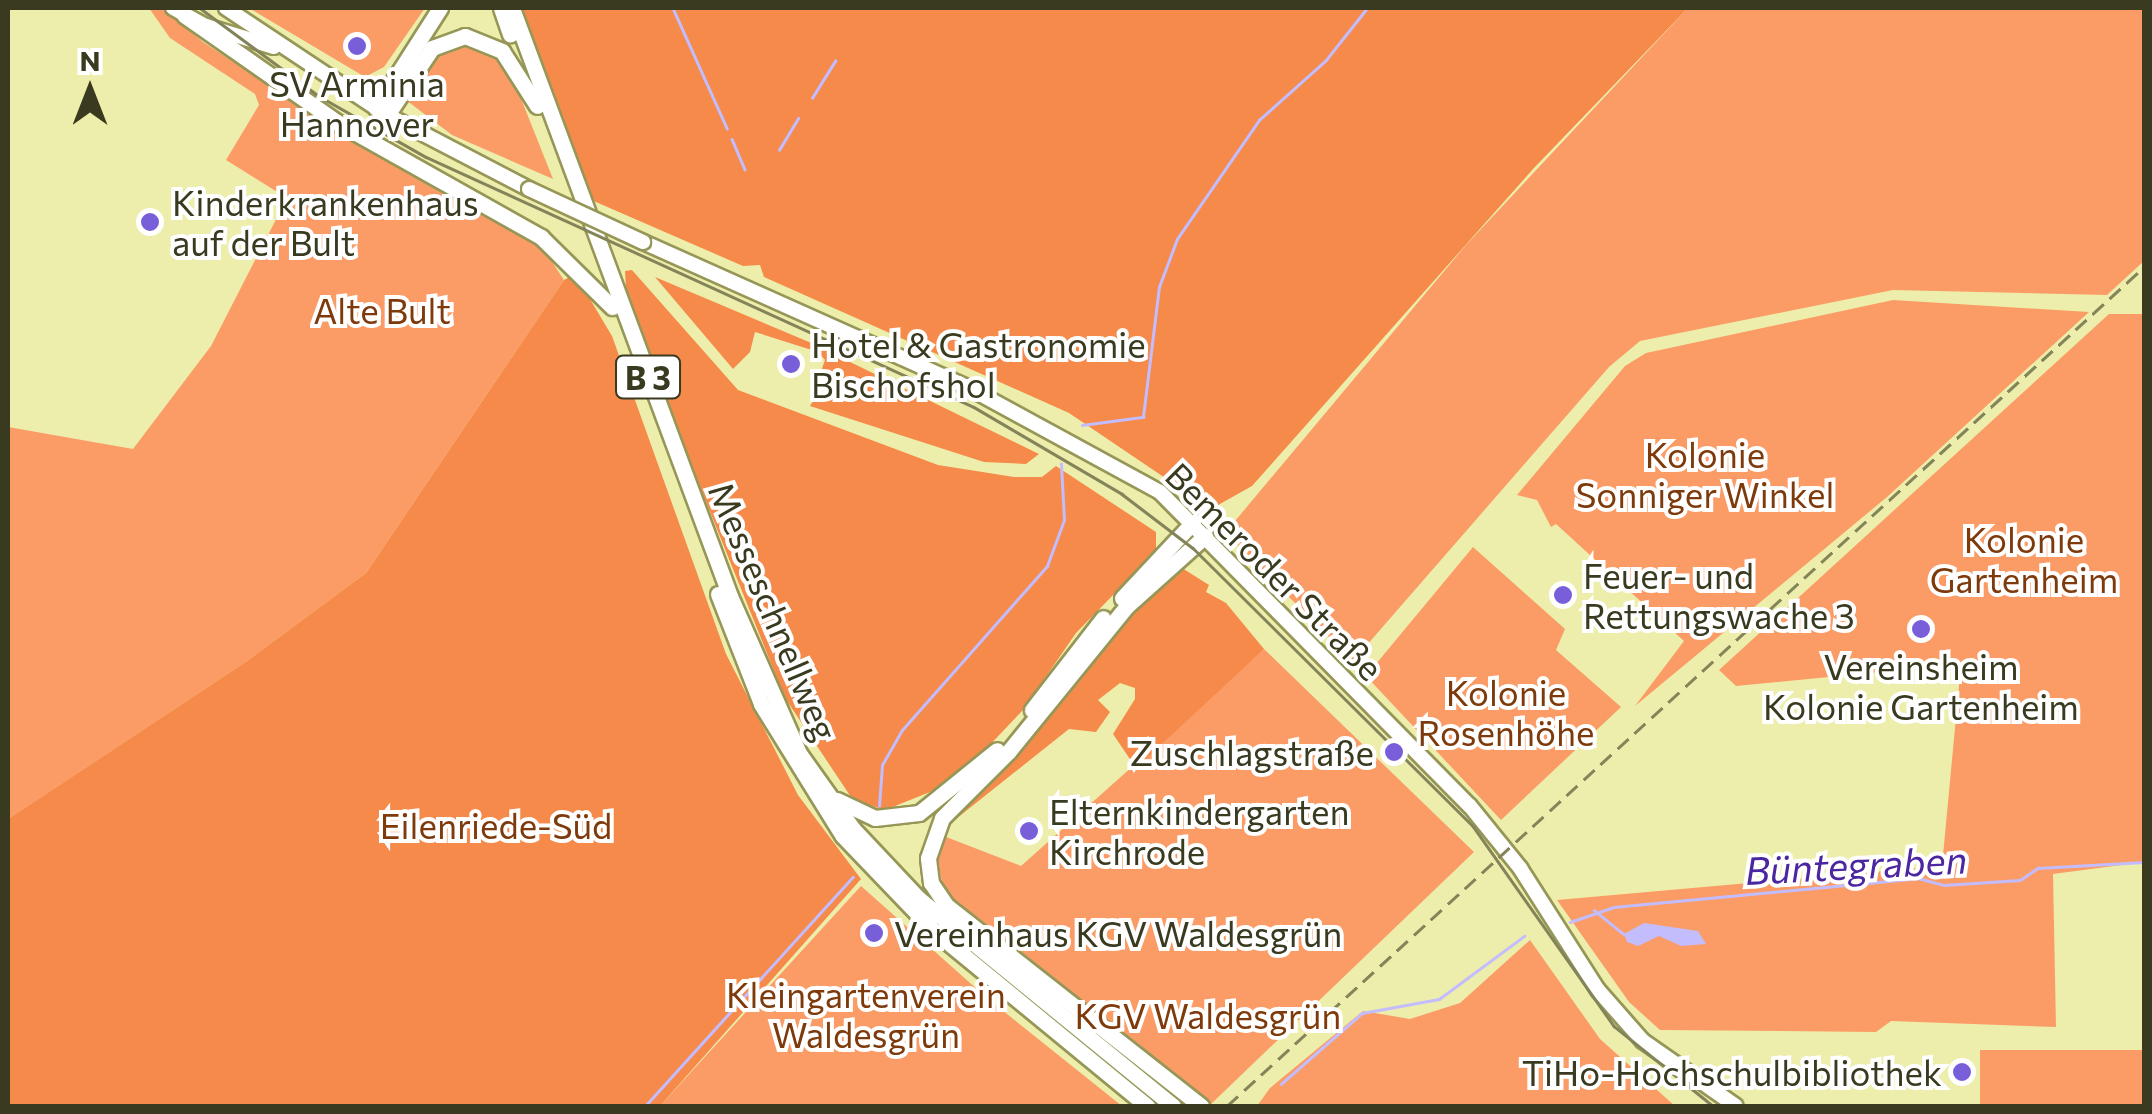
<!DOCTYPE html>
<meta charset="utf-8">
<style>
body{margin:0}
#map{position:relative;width:2152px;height:1114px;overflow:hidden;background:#edeeab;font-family:Commissioner,sans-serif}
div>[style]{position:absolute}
.green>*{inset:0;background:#fb9c67;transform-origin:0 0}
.forest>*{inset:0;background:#f58a4b}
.water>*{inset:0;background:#c3bcfd}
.stream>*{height:2.5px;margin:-1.25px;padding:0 1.25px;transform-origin:1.25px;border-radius:1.25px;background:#c3bcfd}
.roads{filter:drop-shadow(2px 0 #969757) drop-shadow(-2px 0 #969757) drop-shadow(0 2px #969757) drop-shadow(0 -2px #969757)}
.secondary>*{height:14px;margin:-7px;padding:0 7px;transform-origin:7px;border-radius:7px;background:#fff}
.trunk>*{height:15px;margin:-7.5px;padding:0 7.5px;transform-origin:7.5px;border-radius:7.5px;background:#fff}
.tram>*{height:2.5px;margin:-1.25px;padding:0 1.25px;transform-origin:1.25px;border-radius:1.25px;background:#838459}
.rail>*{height:2.5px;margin-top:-1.25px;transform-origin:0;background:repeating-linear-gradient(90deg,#838459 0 15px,transparent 0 23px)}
.bridges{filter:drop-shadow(2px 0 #969757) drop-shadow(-2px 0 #969757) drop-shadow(0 2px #969757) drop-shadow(0 -2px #969757)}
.secondary-bridge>*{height:14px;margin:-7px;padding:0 7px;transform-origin:7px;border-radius:7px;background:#fff}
.dots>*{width:28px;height:28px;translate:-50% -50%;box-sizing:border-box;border:5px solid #fff;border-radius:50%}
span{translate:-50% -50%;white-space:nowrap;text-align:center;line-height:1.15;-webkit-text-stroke:8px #fff;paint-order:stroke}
.shield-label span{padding:2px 8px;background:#fff;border:2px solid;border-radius:8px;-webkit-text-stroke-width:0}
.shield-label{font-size:32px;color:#393a1f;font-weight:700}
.poi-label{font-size:35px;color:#393a1f}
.left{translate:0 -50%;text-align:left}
.right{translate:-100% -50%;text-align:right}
.park-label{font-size:35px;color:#7e3a0b}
.street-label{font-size:35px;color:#393a1f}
.water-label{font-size:38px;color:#4a26a0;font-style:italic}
.frame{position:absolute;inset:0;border:10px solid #393a1f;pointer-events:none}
.north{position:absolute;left:40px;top:40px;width:100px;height:100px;-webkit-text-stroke:8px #fff;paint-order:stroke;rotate:0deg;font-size:28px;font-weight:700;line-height:40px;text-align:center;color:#393a1f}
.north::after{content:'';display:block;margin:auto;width:35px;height:45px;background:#393a1f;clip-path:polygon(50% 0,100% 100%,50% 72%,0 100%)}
</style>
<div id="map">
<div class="green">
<i style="clip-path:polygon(149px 8px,162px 8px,203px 42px,337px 130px,539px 242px,564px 280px,366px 573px,247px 661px,8px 819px,8px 427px,133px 449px,211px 346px,287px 198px,226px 160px,259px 105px,255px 94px,170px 38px)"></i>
<i style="clip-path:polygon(249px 8px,425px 8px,384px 67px,365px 77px)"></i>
<i style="clip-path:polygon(1688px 8px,2144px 8px,2144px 261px,2107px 295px,1893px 290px,1640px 341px,1609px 367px,1353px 661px,1225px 533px,1466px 245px)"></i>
<i style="clip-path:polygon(475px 41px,506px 61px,553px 179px,452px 135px,406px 100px,436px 52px)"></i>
<i style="clip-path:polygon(1893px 300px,2089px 312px,1887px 497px,1635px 706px,1684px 641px,1556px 524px,1551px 527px,1537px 500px,1517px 495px,1625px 366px,1646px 353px)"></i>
<i style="clip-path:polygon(2109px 314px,2144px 314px,2144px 862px,2053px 874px,2056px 1027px,1891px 1021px,1876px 1032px,1660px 1030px,1629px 1002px,1557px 900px,1942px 866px,1961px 664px,1736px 686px,1719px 670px)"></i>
<i style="clip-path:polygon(1473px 547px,1565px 629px,1556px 650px,1621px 707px,1501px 820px,1366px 676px)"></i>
<i style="clip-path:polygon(1264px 649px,1474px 852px,1209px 1106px,949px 900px,933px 856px,941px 835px,1021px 866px)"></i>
<i style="clip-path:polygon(861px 886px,987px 998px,1122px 1106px,660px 1106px)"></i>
<i style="clip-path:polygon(1530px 940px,1600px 1039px,1675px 1106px,1257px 1106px,1270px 1088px,1363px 1011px,1410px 1019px,1460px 1003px)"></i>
<i style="left:1980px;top:1050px;width:164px;height:56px"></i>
</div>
<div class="forest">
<i style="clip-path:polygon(520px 8px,1688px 8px,1533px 169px,1252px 486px,1211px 509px,1069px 413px,764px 277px,760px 265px,743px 266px,589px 199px)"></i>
<i style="clip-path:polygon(632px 270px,738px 390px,938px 465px,1014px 477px,1042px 477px,1056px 466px,1156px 532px,1156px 551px,1076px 633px,1023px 710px,966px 770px,935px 790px,885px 810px,853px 800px,785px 698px,669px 410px,626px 288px,625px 271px)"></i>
<i style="clip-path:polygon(575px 274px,612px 336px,726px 654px,798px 795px,861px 879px,660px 1106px,8px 1106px,8px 819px,247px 661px,366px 573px,564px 280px)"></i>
<i style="clip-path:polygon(655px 277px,809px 342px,1039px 454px,1026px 464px,984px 462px,810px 406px,816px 396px,828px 400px,832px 383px,819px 377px,825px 360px,818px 352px,755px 332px,750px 352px,733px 369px)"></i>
<i style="clip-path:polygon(1182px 568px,1209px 585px,1206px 592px,1226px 603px,1264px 649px,1136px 768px,1113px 734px,1135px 699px,1135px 688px,1120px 683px,1098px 700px,1110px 712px,1096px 732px,1069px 729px,947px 826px,1042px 724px,1128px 616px)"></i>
</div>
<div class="water">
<i style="clip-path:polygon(1644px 923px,1698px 931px,1706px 944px,1681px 946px,1659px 936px,1638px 946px,1627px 942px,1624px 934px)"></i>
</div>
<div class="stream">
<i style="left:673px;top:8px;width:132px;rotate:65.8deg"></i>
<i style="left:812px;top:98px;width:44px;rotate:-58.1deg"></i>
<i style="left:732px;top:139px;width:33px;rotate:67deg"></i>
<i style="left:779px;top:150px;width:37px;rotate:-59deg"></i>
<i style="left:1082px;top:425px;width:62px;rotate:-7.5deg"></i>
<i style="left:1143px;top:417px;width:131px;rotate:-83deg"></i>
<i style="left:1159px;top:287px;width:51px;rotate:-69.4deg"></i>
<i style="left:1177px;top:239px;width:145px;rotate:-55.4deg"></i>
<i style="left:1259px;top:120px;width:90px;rotate:-41.8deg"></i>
<i style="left:1326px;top:60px;width:66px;rotate:-51.7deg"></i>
<i style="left:879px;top:806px;width:41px;rotate:-85.8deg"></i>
<i style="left:882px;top:765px;width:40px;rotate:-60.3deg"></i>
<i style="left:902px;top:730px;width:219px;rotate:-48.5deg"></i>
<i style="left:1047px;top:566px;width:49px;rotate:-69.7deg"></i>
<i style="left:1064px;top:520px;width:56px;rotate:-93.1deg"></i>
<i style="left:1594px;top:910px;width:38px;rotate:39deg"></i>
<i style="left:1570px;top:922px;width:46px;rotate:-18.8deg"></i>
<i style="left:1614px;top:907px;width:305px;rotate:-5.4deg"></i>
<i style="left:1918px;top:878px;width:27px;rotate:15deg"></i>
<i style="left:1944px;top:885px;width:76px;rotate:-3.8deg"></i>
<i style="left:2020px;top:880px;width:22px;rotate:-34deg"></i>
<i style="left:2038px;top:868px;width:106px;rotate:-3.2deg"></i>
<i style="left:1281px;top:1084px;width:108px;rotate:-41.2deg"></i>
<i style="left:1362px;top:1013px;width:78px;rotate:-10.3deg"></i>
<i style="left:1439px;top:999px;width:106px;rotate:-36.5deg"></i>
<i style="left:645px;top:1106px;width:309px;rotate:-47.8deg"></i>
</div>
<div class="roads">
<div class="secondary">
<i style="left:173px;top:8px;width:38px;rotate:29deg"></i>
<i style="left:206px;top:26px;width:71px;rotate:17.2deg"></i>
<i style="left:226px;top:8px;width:193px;rotate:33.6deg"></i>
<i style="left:387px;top:115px;width:160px;rotate:27.5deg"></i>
<i style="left:643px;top:242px;width:357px;rotate:24.1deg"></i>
<i style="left:969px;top:388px;width:217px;rotate:28.6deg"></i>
<i style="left:1160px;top:492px;width:441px;rotate:45.4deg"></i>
<i style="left:1470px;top:806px;width:80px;rotate:51.1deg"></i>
<i style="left:1520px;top:868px;width:145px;rotate:57.4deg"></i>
<i style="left:1598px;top:990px;width:68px;rotate:48.6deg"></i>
<i style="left:1643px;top:1041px;width:113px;rotate:35deg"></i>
</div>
<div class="trunk">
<i style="left:501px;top:8px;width:28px;rotate:71deg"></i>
<i style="left:512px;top:8px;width:627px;rotate:69.66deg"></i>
<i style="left:730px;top:596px;width:171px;rotate:66.3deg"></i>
<i style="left:799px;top:753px;width:93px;rotate:54.6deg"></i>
<i style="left:853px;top:829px;width:95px;rotate:46.7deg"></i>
<i style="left:918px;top:898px;width:329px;rotate:39.2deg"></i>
<i style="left:184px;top:15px;width:188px;rotate:35deg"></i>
<i style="left:338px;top:123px;width:233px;rotate:29.3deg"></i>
<i style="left:541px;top:237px;width:100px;rotate:44.6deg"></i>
<i style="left:376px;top:108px;width:119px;rotate:-57.4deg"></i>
<i style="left:387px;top:115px;width:81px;rotate:-56.1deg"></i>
<i style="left:432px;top:48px;width:35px;rotate:-20deg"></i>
<i style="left:465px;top:36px;width:40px;rotate:22deg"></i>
<i style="left:502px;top:51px;width:65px;rotate:57.5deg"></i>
<i style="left:718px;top:594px;width:118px;rotate:68.6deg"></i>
<i style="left:761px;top:704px;width:155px;rotate:58.2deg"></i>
<i style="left:843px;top:836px;width:132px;rotate:46.2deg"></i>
<i style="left:934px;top:931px;width:276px;rotate:39.4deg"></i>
<i style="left:1122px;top:598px;width:104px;rotate:-46.9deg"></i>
<i style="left:1032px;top:710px;width:116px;rotate:-52.3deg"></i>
<i style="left:837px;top:800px;width:42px;rotate:25.3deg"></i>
<i style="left:875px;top:818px;width:44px;rotate:-6.5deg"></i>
<i style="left:919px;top:813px;width:100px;rotate:-38.9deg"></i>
<i style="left:1201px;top:1106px;width:325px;rotate:-141.8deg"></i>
<i style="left:946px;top:905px;width:27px;rotate:-124deg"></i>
<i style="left:931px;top:883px;width:25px;rotate:-97deg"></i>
<i style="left:928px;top:858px;width:42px;rotate:-70.7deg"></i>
<i style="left:942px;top:818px;width:95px;rotate:-45deg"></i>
<i style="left:1009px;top:751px;width:187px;rotate:-50.9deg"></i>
<i style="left:1127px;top:606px;width:105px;rotate:-41.9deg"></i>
</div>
</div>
<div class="tram">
<i style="left:200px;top:8px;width:148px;rotate:36.5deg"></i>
<i style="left:319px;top:96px;width:123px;rotate:29.7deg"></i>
<i style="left:426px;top:157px;width:602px;rotate:24.52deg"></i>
<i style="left:974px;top:407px;width:172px;rotate:30.4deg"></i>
<i style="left:1122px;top:494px;width:89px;rotate:37.3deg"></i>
<i style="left:1193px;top:548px;width:395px;rotate:44.8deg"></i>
<i style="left:1473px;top:826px;width:245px;rotate:54.8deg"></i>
<i style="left:1614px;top:1026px;width:127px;rotate:38.9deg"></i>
</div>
<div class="rail">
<i style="left:1227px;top:1106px;width:1243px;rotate:-42.46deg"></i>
</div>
<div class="bridges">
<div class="secondary-bridge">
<i style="left:529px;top:189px;width:126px;rotate:24.9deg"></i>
</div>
</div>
<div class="dots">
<i style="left:357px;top:46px;background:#785ed9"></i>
<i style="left:150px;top:222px;background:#785ed9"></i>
<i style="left:791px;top:364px;background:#785ed9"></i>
<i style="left:1563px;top:595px;background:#785ed9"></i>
<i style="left:1921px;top:629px;background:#785ed9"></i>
<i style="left:1394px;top:752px;background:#785ed9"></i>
<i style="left:1029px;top:831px;background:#785ed9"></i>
<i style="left:874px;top:933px;background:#785ed9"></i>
<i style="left:1962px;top:1072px;background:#785ed9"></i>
</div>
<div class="shield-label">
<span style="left:648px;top:377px">B 3</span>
</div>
<div class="poi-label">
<span style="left:357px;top:103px">SV Arminia<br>Hannover</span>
<span class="left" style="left:172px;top:222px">Kinderkrankenhaus<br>auf der Bult</span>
<span class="left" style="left:811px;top:364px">Hotel &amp; Gastronomie<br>Bischofshol</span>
<span class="left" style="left:1583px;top:595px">Feuer- und<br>Rettungswache 3</span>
<span style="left:1921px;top:686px">Vereinsheim<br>Kolonie Gartenheim</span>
<span class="right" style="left:1374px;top:752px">Zuschlagstraße</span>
<span class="left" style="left:1049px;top:831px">Elternkindergarten<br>Kirchrode</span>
<span class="left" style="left:894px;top:933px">Vereinhaus KGV Waldesgrün</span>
<span class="right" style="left:1942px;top:1072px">TiHo-Hochschulbibliothek</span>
</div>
<div class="park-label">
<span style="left:382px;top:310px">Alte Bult</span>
<span style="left:1705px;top:474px">Kolonie<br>Sonniger Winkel</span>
<span style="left:2024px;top:559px">Kolonie<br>Gartenheim</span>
<span style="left:1506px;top:712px">Kolonie<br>Rosenhöhe</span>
<span style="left:496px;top:825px">Eilenriede-Süd</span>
<span style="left:866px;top:1014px">Kleingartenverein<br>Waldesgrün</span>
<span style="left:1208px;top:1015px">KGV Waldesgrün</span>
</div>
<div class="street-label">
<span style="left:1275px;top:571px;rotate:45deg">Bemeroder Straße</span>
<span style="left:774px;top:611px;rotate:67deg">Messeschnellweg</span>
</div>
<div class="water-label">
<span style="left:1856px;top:864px;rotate:-3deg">Büntegraben</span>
</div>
<div class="frame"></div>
<div class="north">N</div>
</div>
